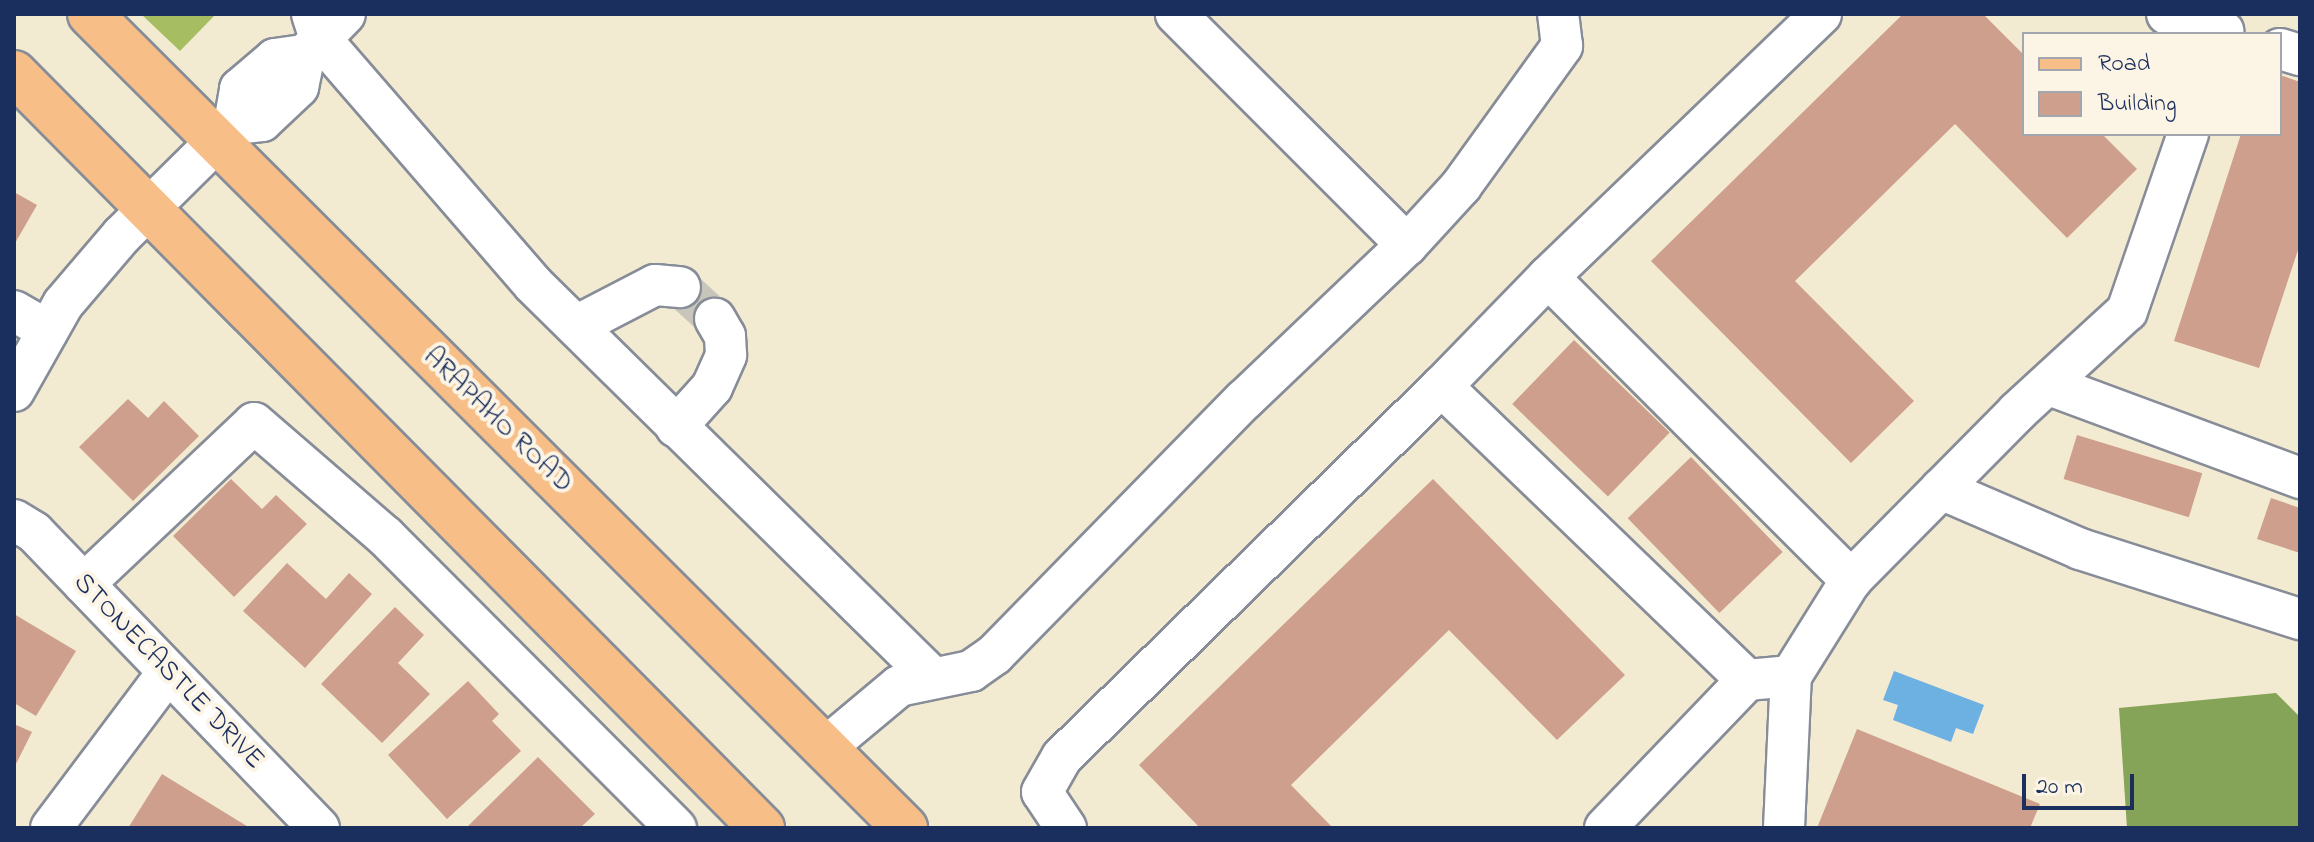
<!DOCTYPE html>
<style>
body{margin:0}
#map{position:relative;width:2314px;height:842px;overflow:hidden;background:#f3ebd1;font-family:"Indie Flower",sans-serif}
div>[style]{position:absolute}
.green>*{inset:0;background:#a7bd61}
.forest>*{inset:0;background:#85a457}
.water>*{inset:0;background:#6db0e2}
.building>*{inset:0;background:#ce9f8d;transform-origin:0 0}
.minor-tunnel>*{height:40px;margin-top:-20px;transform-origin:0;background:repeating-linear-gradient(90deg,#c8c5ba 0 40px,transparent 0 60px)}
.roads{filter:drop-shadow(2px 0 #878d98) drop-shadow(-2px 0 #878d98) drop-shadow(0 2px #878d98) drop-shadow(0 -2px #878d98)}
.minor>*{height:40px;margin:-20px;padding:0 20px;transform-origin:20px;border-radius:20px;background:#fff}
.major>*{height:44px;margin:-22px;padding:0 22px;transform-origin:22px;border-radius:22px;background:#f7be87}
span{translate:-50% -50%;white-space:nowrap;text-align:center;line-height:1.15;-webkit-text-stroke:8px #fcf5e5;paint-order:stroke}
.street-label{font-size:28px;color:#1b2f5e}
.frame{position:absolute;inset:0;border:16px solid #1b2f5e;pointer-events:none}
.legend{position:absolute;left:2022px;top:32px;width:260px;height:104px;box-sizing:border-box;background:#fcf5e5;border:2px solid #a2a6af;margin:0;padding:10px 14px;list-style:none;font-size:24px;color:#1b2f5e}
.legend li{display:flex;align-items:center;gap:16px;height:40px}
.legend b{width:40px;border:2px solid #a2a6af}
.scale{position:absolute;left:2022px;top:774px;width:112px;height:36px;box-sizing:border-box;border:4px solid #1b2f5e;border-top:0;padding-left:10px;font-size:24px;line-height:28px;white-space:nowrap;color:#1b2f5e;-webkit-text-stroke:6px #fcf5e5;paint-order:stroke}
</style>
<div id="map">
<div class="green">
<i style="clip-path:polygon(141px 14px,216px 14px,180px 51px)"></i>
</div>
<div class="forest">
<i style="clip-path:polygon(2276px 693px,2300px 717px,2300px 828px,2127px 828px,2119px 708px)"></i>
</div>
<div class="water">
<i style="clip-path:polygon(1894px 671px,1984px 705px,1973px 734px,1956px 728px,1951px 742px,1893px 720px,1898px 705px,1883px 700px)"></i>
</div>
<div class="building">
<i style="clip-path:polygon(1903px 14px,1983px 14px,2024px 55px,2024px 134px,2102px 134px,2137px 169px,2067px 238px,1955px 124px,1795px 281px,1914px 401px,1851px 463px,1651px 261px)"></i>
<i style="clip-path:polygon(2280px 75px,2300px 82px,2300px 244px,2259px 368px,2174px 341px,2241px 134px,2280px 134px)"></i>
<i style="clip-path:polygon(14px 192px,37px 205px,14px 245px)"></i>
<i style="left:1574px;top:340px;width:133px;height:89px;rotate:44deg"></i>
<i style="clip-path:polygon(128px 399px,148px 418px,164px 401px,199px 436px,133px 501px,79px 447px)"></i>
<i style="left:2077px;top:435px;width:131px;height:46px;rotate:17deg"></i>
<i style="left:1691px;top:457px;width:132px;height:88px;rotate:46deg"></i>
<i style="clip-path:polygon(231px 479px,262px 509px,276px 495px,307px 524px,234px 597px,173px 536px)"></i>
<i style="clip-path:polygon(1433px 479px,1625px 675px,1557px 740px,1449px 630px,1291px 785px,1333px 828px,1200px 828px,1139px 765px)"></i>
<i style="clip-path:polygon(2271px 498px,2300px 508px,2300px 553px,2257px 539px)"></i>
<i style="clip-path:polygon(287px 563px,326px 599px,349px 573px,372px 594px,305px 668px,243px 611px)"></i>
<i style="clip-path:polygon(395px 607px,424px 635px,398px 663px,430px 694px,382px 743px,321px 684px)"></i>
<i style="clip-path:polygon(14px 614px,76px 651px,36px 716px,14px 703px)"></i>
<i style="clip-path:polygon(468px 681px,499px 714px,492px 721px,521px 751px,447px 819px,388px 755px)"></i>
<i style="clip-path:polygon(14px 724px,32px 732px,14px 768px)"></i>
<i style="clip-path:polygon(1857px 729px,2040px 804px,2030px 828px,1817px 828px)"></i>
<i style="clip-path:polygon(538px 757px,595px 814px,580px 828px,466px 828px)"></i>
<i style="clip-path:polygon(162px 774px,250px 828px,128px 828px)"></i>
</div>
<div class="minor-tunnel">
<i style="left:680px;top:287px;width:47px;rotate:42.4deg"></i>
</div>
<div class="roads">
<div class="minor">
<i style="left:312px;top:14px;width:25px;rotate:72deg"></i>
<i style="left:320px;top:38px;width:325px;rotate:49.1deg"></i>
<i style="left:533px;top:284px;width:561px;rotate:44.57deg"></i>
<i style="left:2167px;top:14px;width:59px;rotate:16.9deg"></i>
<i style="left:2280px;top:49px;width:21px;rotate:17deg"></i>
<i style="left:234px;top:124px;width:28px;rotate:-6deg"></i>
<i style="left:262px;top:121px;width:50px;rotate:-43.4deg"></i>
<i style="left:298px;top:87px;width:33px;rotate:-78deg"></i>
<i style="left:305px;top:55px;width:57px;rotate:-45.7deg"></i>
<i style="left:1407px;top:245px;width:80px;rotate:-47.5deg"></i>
<i style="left:1461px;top:186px;width:173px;rotate:-54.2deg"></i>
<i style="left:1562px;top:46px;width:32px;rotate:-97deg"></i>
<i style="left:1548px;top:277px;width:379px;rotate:-43.9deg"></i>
<i style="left:14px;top:311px;width:39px;rotate:30deg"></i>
<i style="left:576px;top:326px;width:89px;rotate:-27.4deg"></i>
<i style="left:655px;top:285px;width:25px;rotate:5deg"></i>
<i style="left:2049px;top:385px;width:268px;rotate:20.3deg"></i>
<i style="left:14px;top:391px;width:100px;rotate:-60.6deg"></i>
<i style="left:63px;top:304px;width:91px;rotate:-49.5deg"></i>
<i style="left:122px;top:235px;width:158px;rotate:-44.7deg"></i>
<i style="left:234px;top:124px;width:36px;rotate:-80deg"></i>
<i style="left:240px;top:89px;width:46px;rotate:-40.6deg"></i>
<i style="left:275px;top:59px;width:30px;rotate:-8deg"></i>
<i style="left:676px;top:427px;width:54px;rotate:-48deg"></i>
<i style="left:712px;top:387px;width:35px;rotate:-66deg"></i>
<i style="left:726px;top:355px;width:19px;rotate:-93deg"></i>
<i style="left:725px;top:336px;width:20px;rotate:-120deg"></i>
<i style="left:1941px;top:489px;width:151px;rotate:23.3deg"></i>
<i style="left:2080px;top:549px;width:231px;rotate:17.7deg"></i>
<i style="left:14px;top:520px;width:23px;rotate:31deg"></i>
<i style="left:34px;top:532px;width:411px;rotate:46.1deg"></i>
<i style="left:84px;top:584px;width:234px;rotate:-43.4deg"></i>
<i style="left:254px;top:423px;width:173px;rotate:40.8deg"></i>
<i style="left:385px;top:536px;width:412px;rotate:45.1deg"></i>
<i style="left:1791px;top:676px;width:44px;rotate:174.8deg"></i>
<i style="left:1747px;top:680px;width:424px;rotate:-136.1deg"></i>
<i style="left:1442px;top:386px;width:152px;rotate:-45.8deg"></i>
<i style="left:1548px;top:277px;width:429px;rotate:45deg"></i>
<i style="left:826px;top:747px;width:95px;rotate:-39.9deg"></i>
<i style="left:899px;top:686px;width:74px;rotate:-11.8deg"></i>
<i style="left:971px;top:671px;width:29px;rotate:-35deg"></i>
<i style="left:995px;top:654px;width:356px;rotate:-45.6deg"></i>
<i style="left:1244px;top:400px;width:225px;rotate:-43.6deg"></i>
<i style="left:1407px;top:245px;width:327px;rotate:-135deg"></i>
<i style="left:51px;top:828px;width:195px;rotate:-53.1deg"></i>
<i style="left:1066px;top:828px;width:43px;rotate:-123.7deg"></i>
<i style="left:1042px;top:792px;width:40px;rotate:-60.3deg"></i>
<i style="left:1062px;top:757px;width:531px;rotate:-44.31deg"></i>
<i style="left:1605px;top:828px;width:205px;rotate:-46.2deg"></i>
<i style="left:1784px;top:828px;width:152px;rotate:-87.4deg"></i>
<i style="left:1791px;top:676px;width:113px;rotate:-58deg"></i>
<i style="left:1851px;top:580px;width:236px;rotate:-45.3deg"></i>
<i style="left:2017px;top:412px;width:149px;rotate:-42.6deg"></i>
<i style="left:2127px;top:311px;width:187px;rotate:-71deg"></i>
</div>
<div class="major">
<i style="left:90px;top:14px;width:1152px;rotate:44.96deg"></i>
<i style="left:14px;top:73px;width:1063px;rotate:45.27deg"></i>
</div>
</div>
<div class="street-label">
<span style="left:497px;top:421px;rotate:44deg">ARAPAHO ROAD</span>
<span style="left:168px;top:672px;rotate:46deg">STONECASTLE DRIVE</span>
</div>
<div class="frame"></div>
<ul class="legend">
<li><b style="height:10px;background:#f7be87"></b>Road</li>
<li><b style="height:22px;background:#ce9f8d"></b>Building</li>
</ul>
<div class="scale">20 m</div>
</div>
